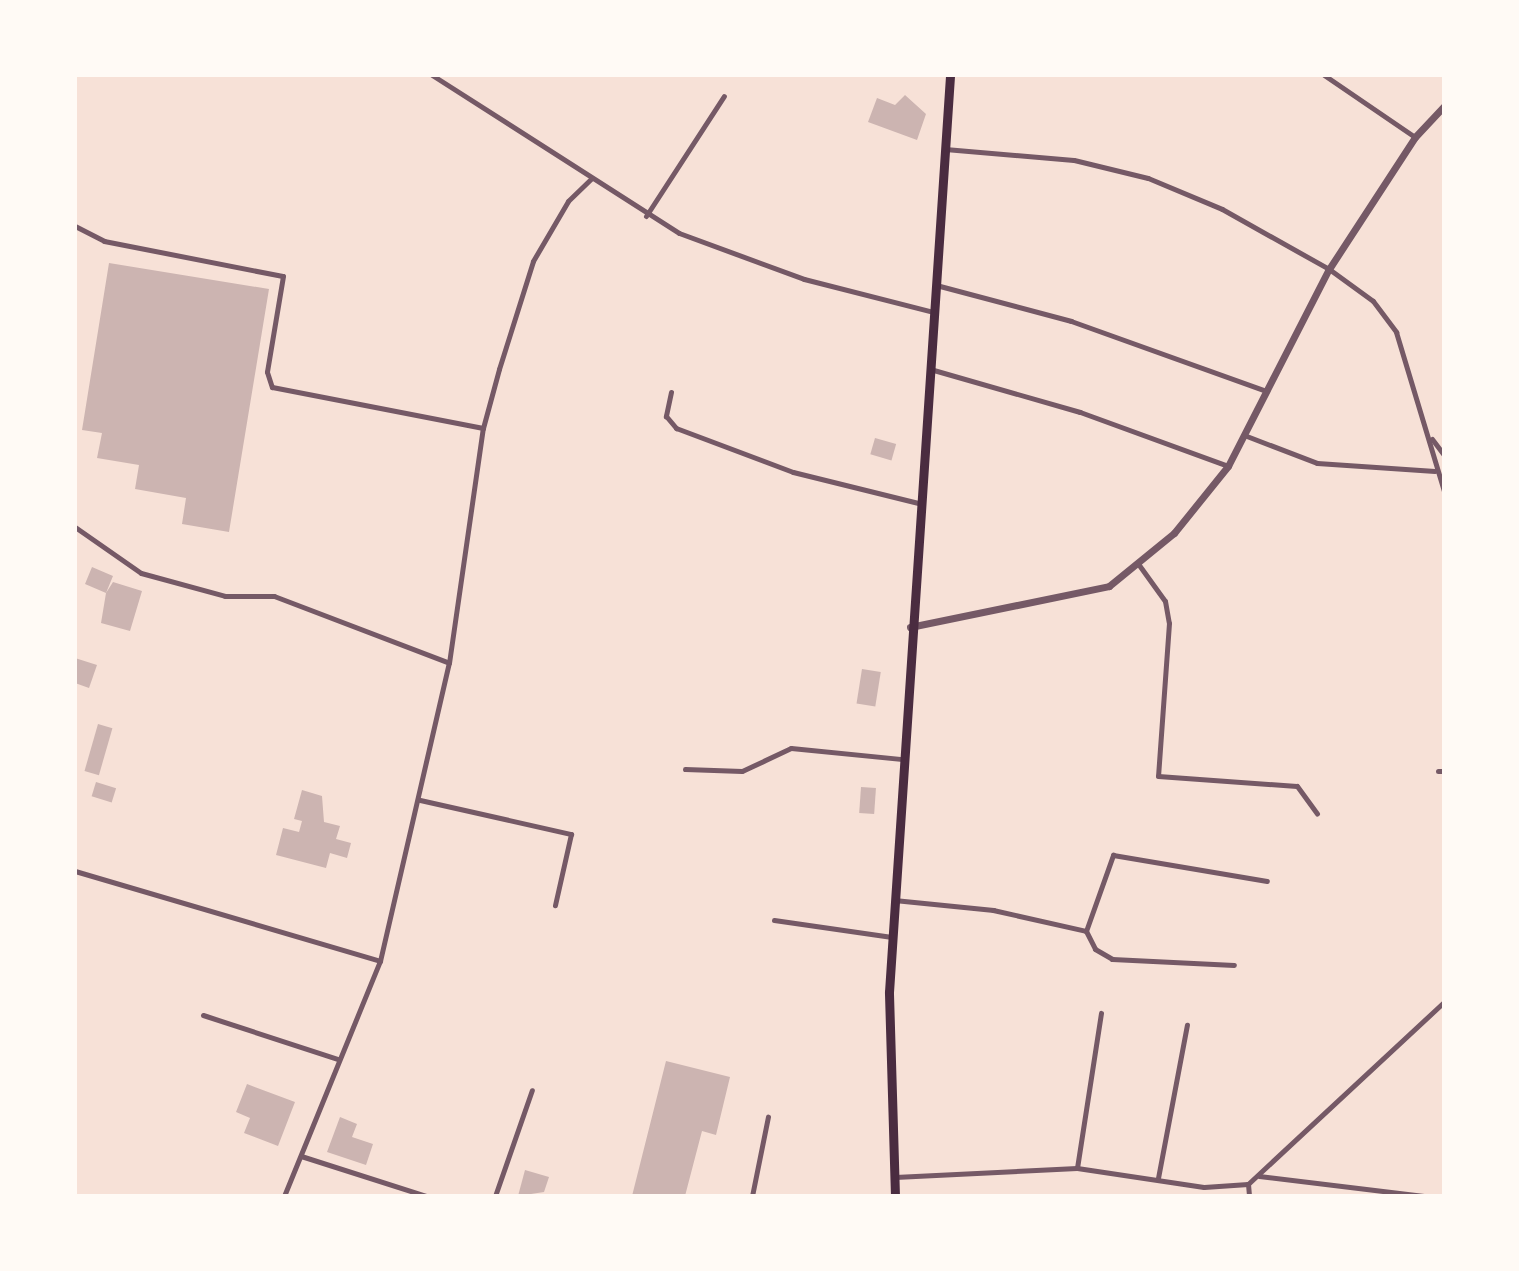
<!DOCTYPE html>
<style>
body{margin:0}
#map{position:relative;width:1519px;height:1271px;overflow:hidden;background:#f7e1d7;font-family:Commissioner,sans-serif}
div>[style]{position:absolute}
.building>*{inset:0;background:#ccb4b1;transform-origin:0 0}
.minor>*{height:5px;margin:-2.5px;padding:0 2.5px;transform-origin:2.5px;border-radius:2.5px;background:#755966}
.tertiary>*{height:7px;margin:-3.5px;padding:0 3.5px;transform-origin:3.5px;border-radius:3.5px;background:#755966}
.trunk>*{height:9px;margin:-4.5px;padding:0 4.5px;transform-origin:4.5px;border-radius:4.5px;background:#4a2c40}
span{translate:-50% -50%;white-space:nowrap;text-align:center;line-height:1.15;-webkit-text-stroke:6px #fffaf5;paint-order:stroke}
.frame{position:absolute;inset:0;border:77px solid #fffaf5;pointer-events:none}
</style>
<div id="map">
<div class="building">
<i style="clip-path:polygon(905px 95px,926px 114px,917px 140px,868px 122px,877px 98px,895px 105px)"></i>
<i style="clip-path:polygon(109px 263px,269px 289px,229px 532px,182px 524px,186px 498px,135px 489px,139px 465px,97px 458px,102px 433px,82px 430px)"></i>
<i style="left:875px;top:438px;width:22px;height:17px;rotate:16deg"></i>
<i style="clip-path:polygon(92px 567px,113px 576px,106px 593px,113px 582px,142px 591px,130px 631px,101px 623px,106px 593px,85px 584px)"></i>
<i style="clip-path:polygon(75px 658px,97px 665px,89px 688px,75px 683px)"></i>
<i style="left:862px;top:669px;width:19px;height:35px;rotate:9deg"></i>
<i style="left:98px;top:724px;width:15px;height:49px;rotate:16deg"></i>
<i style="left:96px;top:782px;width:21px;height:15px;rotate:17deg"></i>
<i style="left:861px;top:787px;width:15px;height:26px;rotate:4deg"></i>
<i style="clip-path:polygon(302px 790px,322px 796px,324px 822px,340px 826px,336px 839px,351px 843px,347px 858px,330px 853px,326px 868px,276px 855px,283px 828px,299px 832px,302px 821px,294px 819px)"></i>
<i style="clip-path:polygon(666px 1061px,730px 1077px,716px 1135px,702px 1131px,685px 1196px,632px 1196px)"></i>
<i style="clip-path:polygon(247px 1084px,295px 1102px,278px 1146px,244px 1133px,250px 1118px,236px 1112px)"></i>
<i style="clip-path:polygon(340px 1117px,357px 1124px,352px 1137px,373px 1144px,366px 1165px,327px 1152px)"></i>
<i style="clip-path:polygon(525px 1170px,549px 1177px,544px 1192px,518px 1196px)"></i>
</div>
<div class="minor">
<i style="left:432px;top:75px;width:293px;rotate:32.6deg"></i>
<i style="left:679px;top:233px;width:133px;rotate:20.2deg"></i>
<i style="left:804px;top:279px;width:133px;rotate:14.3deg"></i>
<i style="left:1324px;top:75px;width:110px;rotate:34.3deg"></i>
<i style="left:945px;top:149px;width:129px;rotate:4.9deg"></i>
<i style="left:1074px;top:160px;width:76px;rotate:13.7deg"></i>
<i style="left:1148px;top:178px;width:80px;rotate:22.7deg"></i>
<i style="left:1222px;top:209px;width:123px;rotate:29.3deg"></i>
<i style="left:1329px;top:269px;width:54px;rotate:36deg"></i>
<i style="left:1373px;top:301px;width:39px;rotate:53deg"></i>
<i style="left:1396px;top:332px;width:166px;rotate:73.2deg"></i>
<i style="left:646px;top:216px;width:143px;rotate:-57deg"></i>
<i style="left:75px;top:226px;width:33px;rotate:27deg"></i>
<i style="left:104px;top:241px;width:182px;rotate:11.1deg"></i>
<i style="left:283px;top:276px;width:97px;rotate:99.5deg"></i>
<i style="left:267px;top:372px;width:16px;rotate:72deg"></i>
<i style="left:272px;top:387px;width:215px;rotate:11deg"></i>
<i style="left:936px;top:285px;width:140px;rotate:14.9deg"></i>
<i style="left:1071px;top:321px;width:207px;rotate:19.7deg"></i>
<i style="left:930px;top:369px;width:156px;rotate:16deg"></i>
<i style="left:1080px;top:412px;width:158px;rotate:20deg"></i>
<i style="left:671px;top:392px;width:25px;rotate:102deg"></i>
<i style="left:666px;top:416px;width:16px;rotate:50deg"></i>
<i style="left:676px;top:428px;width:125px;rotate:20.6deg"></i>
<i style="left:793px;top:472px;width:129px;rotate:13.9deg"></i>
<i style="left:1244px;top:435px;width:78px;rotate:21deg"></i>
<i style="left:1317px;top:463px;width:118px;rotate:3.9deg"></i>
<i style="left:1432px;top:439px;width:20px;rotate:53deg"></i>
<i style="left:75px;top:527px;width:80px;rotate:34.9deg"></i>
<i style="left:141px;top:573px;width:87px;rotate:15.3deg"></i>
<i style="left:225px;top:596px;width:49px"></i>
<i style="left:274px;top:596px;width:187px;rotate:20.9deg"></i>
<i style="left:1139px;top:565px;width:44px;rotate:54.2deg"></i>
<i style="left:1165px;top:601px;width:22px;rotate:80deg"></i>
<i style="left:1169px;top:623px;width:153px;rotate:94.1deg"></i>
<i style="left:1158px;top:776px;width:139px;rotate:4.1deg"></i>
<i style="left:1297px;top:786px;width:34px;rotate:54deg"></i>
<i style="left:685px;top:769px;width:57px;rotate:2deg"></i>
<i style="left:742px;top:771px;width:54px;rotate:-25.1deg"></i>
<i style="left:791px;top:748px;width:112px;rotate:5.7deg"></i>
<i style="left:1438px;top:771px;width:6px"></i>
<i style="left:420px;top:800px;width:155px;rotate:12.7deg"></i>
<i style="left:571px;top:834px;width:73px;rotate:102.7deg"></i>
<i style="left:75px;top:871px;width:318px;rotate:16.4deg"></i>
<i style="left:894px;top:900px;width:100px;rotate:5.8deg"></i>
<i style="left:993px;top:910px;width:95px;rotate:12.7deg"></i>
<i style="left:1086px;top:931px;width:20px;rotate:63deg"></i>
<i style="left:1095px;top:949px;width:20px;rotate:30deg"></i>
<i style="left:1112px;top:959px;width:122px;rotate:2.8deg"></i>
<i style="left:774px;top:920px;width:119px;rotate:8.2deg"></i>
<i style="left:1086px;top:931px;width:81px;rotate:-70.4deg"></i>
<i style="left:1113px;top:855px;width:156px;rotate:9.6deg"></i>
<i style="left:203px;top:1015px;width:142px;rotate:18.1deg"></i>
<i style="left:301px;top:1156px;width:131px;rotate:17.7deg"></i>
<i style="left:1077px;top:1168px;width:157px;rotate:-81.2deg"></i>
<i style="left:1259px;top:1176px;width:166px;rotate:6.9deg"></i>
<i style="left:895px;top:1177px;width:182px;rotate:-2.8deg"></i>
<i style="left:1077px;top:1168px;width:128px;rotate:8.5deg"></i>
<i style="left:1204px;top:1187px;width:44px;rotate:-3.9deg"></i>
<i style="left:1248px;top:1184px;width:267px;rotate:-42.9deg"></i>
<i style="left:1158px;top:1178px;width:156px;rotate:-79.3deg"></i>
<i style="left:1248px;top:1184px;width:12px;rotate:85deg"></i>
<i style="left:284px;top:1196px;width:254px;rotate:-67.8deg"></i>
<i style="left:380px;top:961px;width:306px;rotate:-77deg"></i>
<i style="left:449px;top:663px;width:237px;rotate:-81.8deg"></i>
<i style="left:483px;top:428px;width:61px;rotate:-74.8deg"></i>
<i style="left:499px;top:369px;width:113px;rotate:-72.5deg"></i>
<i style="left:533px;top:261px;width:69px;rotate:-59.7deg"></i>
<i style="left:568px;top:201px;width:32px;rotate:-44deg"></i>
<i style="left:495px;top:1196px;width:112px;rotate:-70.8deg"></i>
<i style="left:752px;top:1196px;width:81px;rotate:-78.6deg"></i>
</div>
<div class="tertiary">
<i style="left:910px;top:627px;width:203px;rotate:-11.6deg"></i>
<i style="left:1109px;top:586px;width:84px;rotate:-39.2deg"></i>
<i style="left:1174px;top:533px;width:86px;rotate:-51.1deg"></i>
<i style="left:1228px;top:466px;width:221px;rotate:-62.9deg"></i>
<i style="left:1329px;top:269px;width:158px;rotate:-56.9deg"></i>
<i style="left:1415px;top:137px;width:42px;rotate:-46.9deg"></i>
</div>
<div class="trunk">
<i style="left:895px;top:1196px;width:204px;rotate:-91.7deg"></i>
<i style="left:889px;top:992px;width:919px;rotate:-86.19deg"></i>
</div>
<div class="frame"></div>
</div>
